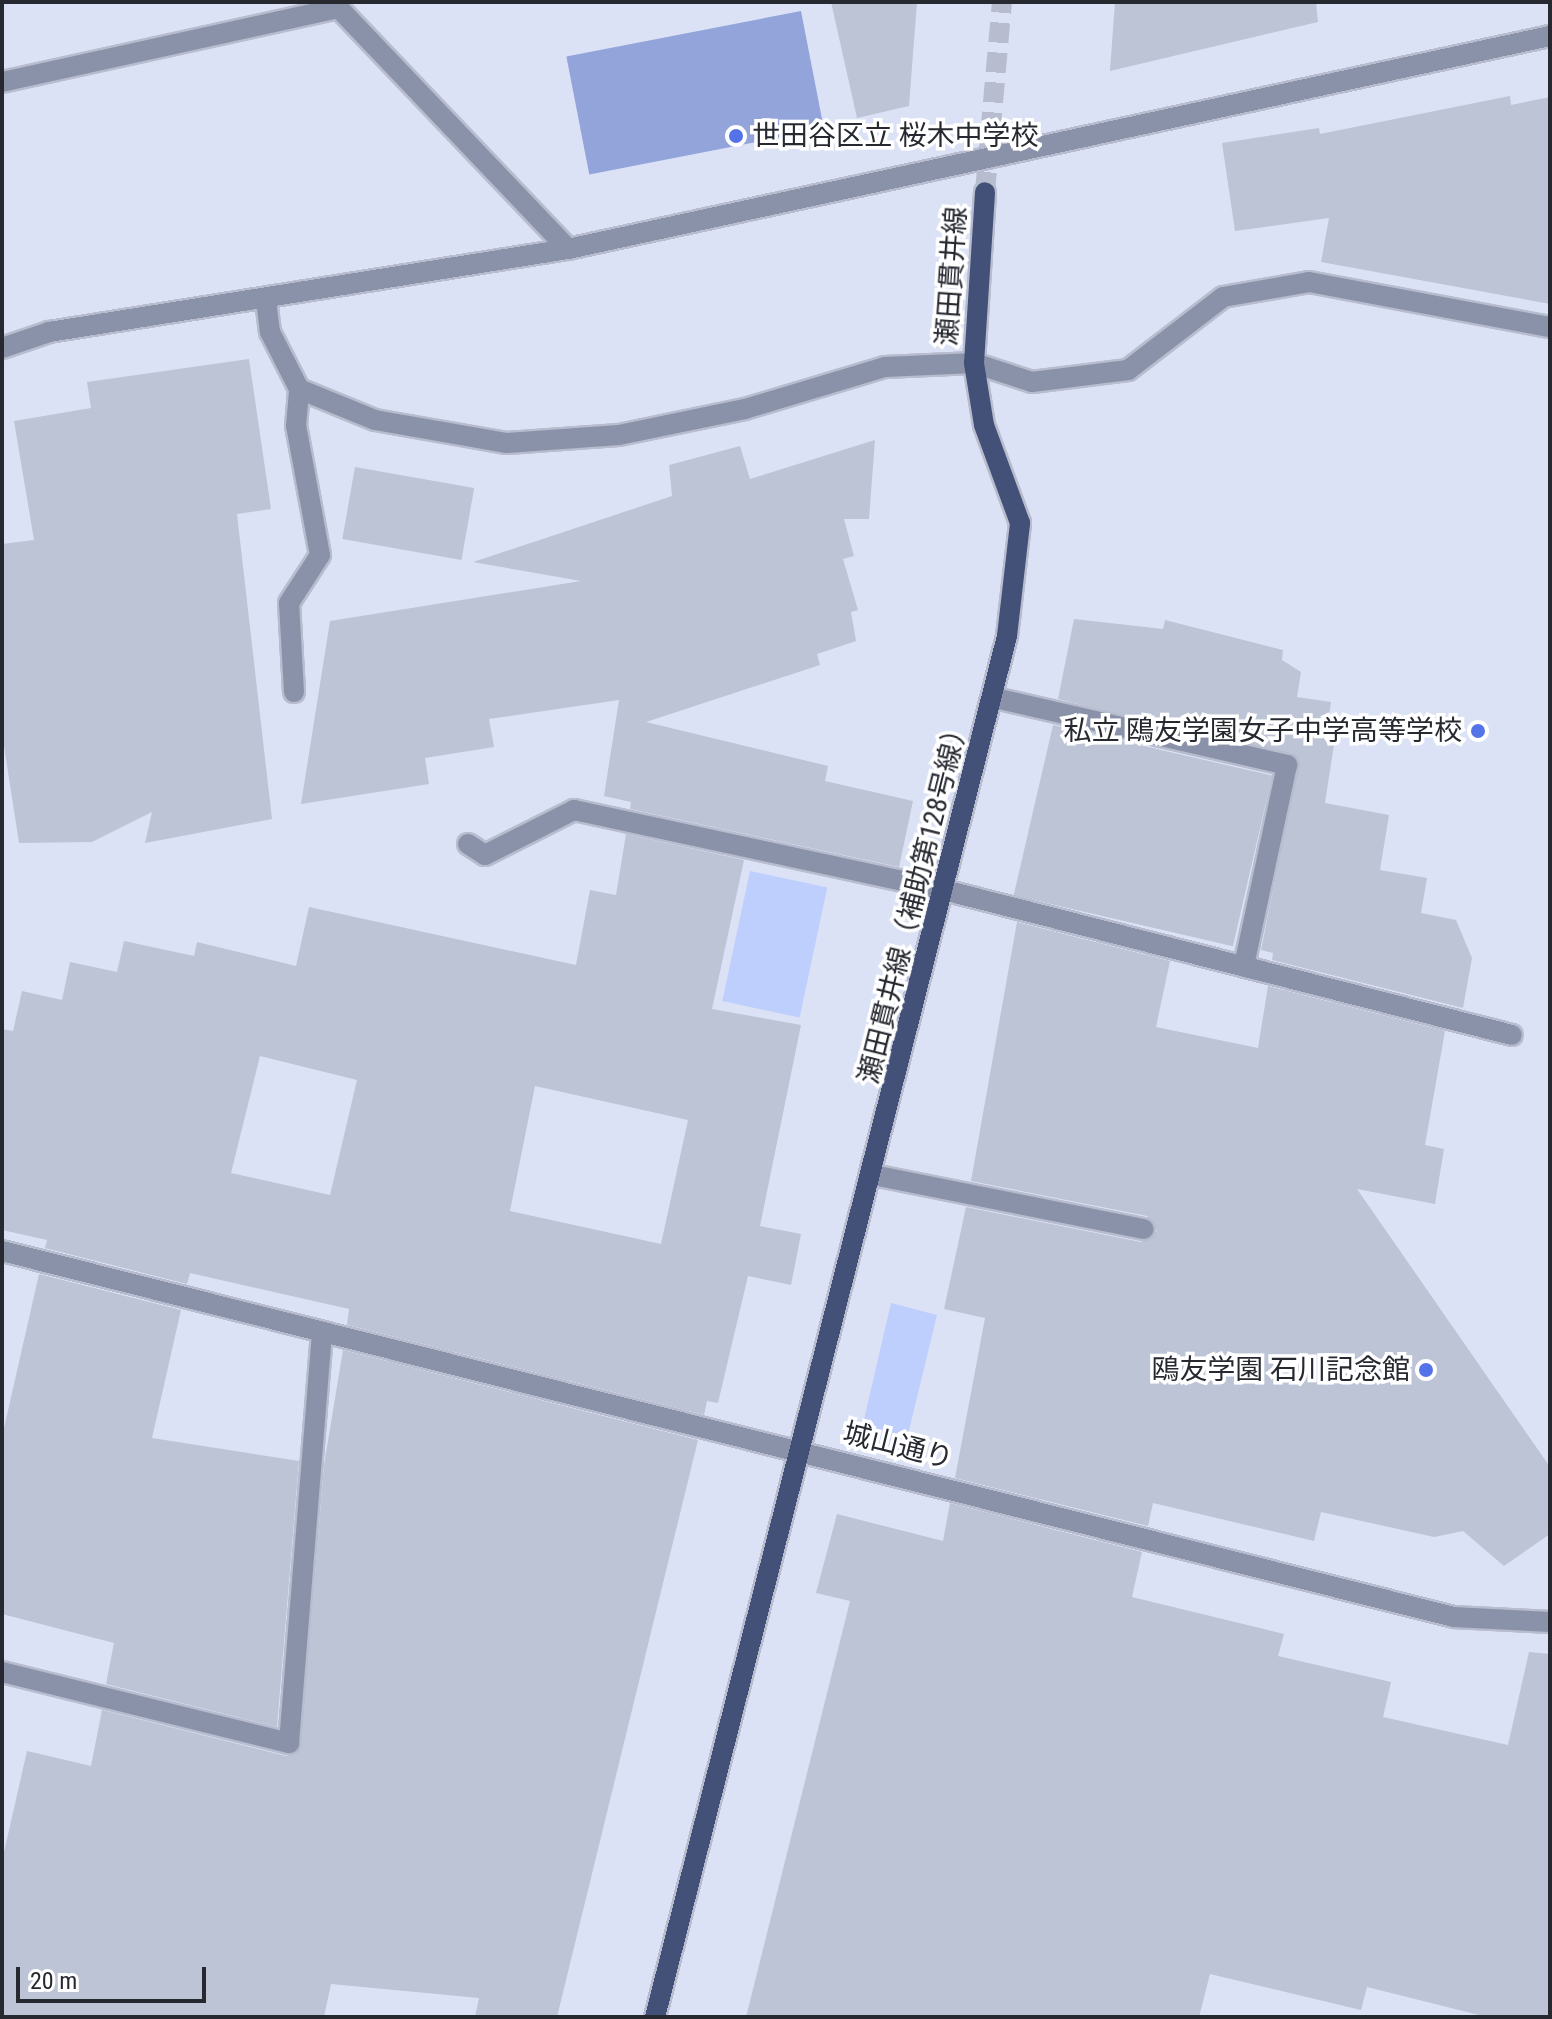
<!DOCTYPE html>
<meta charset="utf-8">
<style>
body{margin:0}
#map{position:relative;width:1552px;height:2019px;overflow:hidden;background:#dbe2f5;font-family:"Roboto Condensed","Noto Sans JP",sans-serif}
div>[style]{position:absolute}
.green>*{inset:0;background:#becefd;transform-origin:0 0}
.water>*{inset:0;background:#92a4d9;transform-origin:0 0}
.building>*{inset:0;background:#bdc4d6;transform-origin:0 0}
.major-tunnel>*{height:20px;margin-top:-10px;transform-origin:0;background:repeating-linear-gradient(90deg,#b7bdce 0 20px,transparent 0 30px)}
.roads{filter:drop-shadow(2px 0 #b7bdce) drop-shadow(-2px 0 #b7bdce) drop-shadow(0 2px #b7bdce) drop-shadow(0 -2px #b7bdce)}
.minor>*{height:20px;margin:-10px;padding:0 10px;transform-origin:10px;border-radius:10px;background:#8a92aa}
.major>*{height:20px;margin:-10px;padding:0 10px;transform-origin:10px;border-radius:10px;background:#435078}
.dots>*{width:22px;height:22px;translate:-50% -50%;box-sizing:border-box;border:4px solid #fff;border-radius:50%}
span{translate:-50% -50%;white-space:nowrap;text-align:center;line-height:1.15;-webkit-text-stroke:7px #fff;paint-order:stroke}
.poi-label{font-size:28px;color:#262930}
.left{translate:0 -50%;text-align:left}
.right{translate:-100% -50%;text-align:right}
.street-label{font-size:28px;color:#262930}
.frame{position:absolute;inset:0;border:4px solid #262930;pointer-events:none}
.scale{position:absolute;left:16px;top:1967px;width:190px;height:36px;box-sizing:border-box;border:4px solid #262930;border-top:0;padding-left:10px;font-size:24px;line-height:28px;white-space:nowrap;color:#262930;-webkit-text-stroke:6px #fff;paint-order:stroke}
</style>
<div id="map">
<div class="green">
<i style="left:750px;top:871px;width:79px;height:133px;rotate:12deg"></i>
<i style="clip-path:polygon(891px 1303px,937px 1315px,904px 1451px,871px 1442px,862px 1428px)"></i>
</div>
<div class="water">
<i style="left:801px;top:11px;width:120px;height:239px;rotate:79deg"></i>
</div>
<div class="building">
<i style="clip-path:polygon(831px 2px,917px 2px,909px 106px,857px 118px)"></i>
<i style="clip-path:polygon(1115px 2px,1316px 2px,1318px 22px,1110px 71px)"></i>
<i style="clip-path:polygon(1510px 96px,1511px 105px,1550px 97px,1550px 304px,1321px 262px,1329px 218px,1235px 231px,1222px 143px,1319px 128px,1320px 134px)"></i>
<i style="clip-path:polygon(249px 359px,271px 509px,237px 514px,272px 819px,145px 843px,152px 812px,92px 842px,19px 843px,2px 733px,2px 544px,34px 540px,14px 421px,91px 408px,87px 382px)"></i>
<i style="clip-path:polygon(875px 440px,869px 519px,844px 519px,854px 556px,843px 559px,858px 610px,851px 612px,856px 641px,817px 654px,820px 665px,646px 722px,828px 766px,825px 781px,913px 801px,899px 867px,630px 809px,631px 802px,604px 796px,619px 700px,489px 719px,494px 747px,425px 758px,429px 784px,301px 804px,330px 621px,581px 581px,473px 562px,672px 496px,669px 465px,740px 446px,750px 479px)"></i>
<i style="left:355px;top:467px;width:121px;height:73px;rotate:10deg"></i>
<i style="clip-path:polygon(1074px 619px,1163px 629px,1165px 620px,1283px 650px,1282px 660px,1301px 672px,1297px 697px,1331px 702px,1328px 723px,1337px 725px,1325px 803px,1389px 815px,1380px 870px,1427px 878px,1421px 913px,1456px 920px,1472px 958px,1463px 1008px,1272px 960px,1273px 953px,1261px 950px,1299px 760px,1058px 699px)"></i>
<i style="left:1053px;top:725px;width:225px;height:175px;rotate:13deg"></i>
<i style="clip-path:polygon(evenodd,626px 834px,744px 860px,712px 1009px,801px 1025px,760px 1226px,801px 1234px,791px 1285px,748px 1276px,718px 1403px,707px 1401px,704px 1415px,347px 1325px,349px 1309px,190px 1273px,187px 1284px,45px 1248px,47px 1240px,2px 1230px,2px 1029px,13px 1031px,22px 991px,62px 1000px,70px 962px,117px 972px,124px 941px,194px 956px,197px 942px,296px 966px,309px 907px,576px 965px,590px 890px,616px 895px,626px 834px,260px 1056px,357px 1080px,330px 1195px,231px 1173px,260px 1056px,626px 834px,535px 1086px,688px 1120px,661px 1244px,510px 1211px,535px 1086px)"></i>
<i style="clip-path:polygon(1017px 922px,1170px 961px,1156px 1027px,1258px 1048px,1268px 986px,1445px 1031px,1425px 1145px,1444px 1149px,1435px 1204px,1357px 1189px,1550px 1467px,1550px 1534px,1504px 1566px,1463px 1531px,1434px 1537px,1321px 1512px,1314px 1541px,1153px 1503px,1148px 1526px,955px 1478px,985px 1318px,944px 1309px,966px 1207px,1141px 1242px,1157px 1231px,1147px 1216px,971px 1181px)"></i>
<i style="clip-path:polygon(39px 1274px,181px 1310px,152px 1438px,299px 1461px,277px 1727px,106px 1684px,114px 1643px,2px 1614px,2px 1437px)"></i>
<i style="clip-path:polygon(343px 1350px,698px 1440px,557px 2017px,475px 2017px,479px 1998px,331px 1984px,324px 2017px,2px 2017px,2px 1861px,27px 1751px,91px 1766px,102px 1710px,286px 1756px,300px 1750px,324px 1465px)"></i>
<i style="clip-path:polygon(950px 1503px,1142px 1552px,1132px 1597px,1284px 1634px,1278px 1656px,1391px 1682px,1383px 1717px,1508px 1745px,1529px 1652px,1550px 1654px,1550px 2017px,1487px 2017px,1367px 1987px,1361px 2010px,1210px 1974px,1199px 2017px,746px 2017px,850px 1601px,816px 1593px,837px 1514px,943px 1541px)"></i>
</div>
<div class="major-tunnel">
<i style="left:985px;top:192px;width:191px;rotate:-84.9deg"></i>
</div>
<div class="roads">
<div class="minor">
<i style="left:333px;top:2px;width:341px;rotate:46.4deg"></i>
<i style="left:2px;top:82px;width:344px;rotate:-12.4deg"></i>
<i style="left:266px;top:300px;width:32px;rotate:83deg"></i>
<i style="left:270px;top:332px;width:64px;rotate:63deg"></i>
<i style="left:299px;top:389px;width:82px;rotate:22.2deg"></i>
<i style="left:375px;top:420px;width:134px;rotate:9.9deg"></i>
<i style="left:507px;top:443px;width:112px;rotate:-4.1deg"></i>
<i style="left:619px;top:435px;width:129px;rotate:-11.7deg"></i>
<i style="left:745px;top:409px;width:146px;rotate:-16.7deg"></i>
<i style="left:885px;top:367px;width:89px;rotate:-2.6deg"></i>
<i style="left:974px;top:363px;width:61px;rotate:18.1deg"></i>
<i style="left:1032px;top:382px;width:97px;rotate:-7.1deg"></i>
<i style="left:1128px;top:370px;width:120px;rotate:-37.5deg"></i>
<i style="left:1223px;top:297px;width:87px;rotate:-9.9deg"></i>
<i style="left:1309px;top:282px;width:245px;rotate:10.6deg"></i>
<i style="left:2px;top:348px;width:50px;rotate:-18.8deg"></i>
<i style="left:49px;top:332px;width:526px;rotate:-9.09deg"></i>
<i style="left:568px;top:249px;width:1005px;rotate:-12.24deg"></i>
<i style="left:294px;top:692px;width:89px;rotate:-93.2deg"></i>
<i style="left:289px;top:603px;width:57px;rotate:-57.1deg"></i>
<i style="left:320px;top:555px;width:131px;rotate:-100.5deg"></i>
<i style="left:296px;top:426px;width:37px;rotate:-85deg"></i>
<i style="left:995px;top:698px;width:300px;rotate:12.9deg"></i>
<i style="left:1287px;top:765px;width:206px;rotate:102.1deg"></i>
<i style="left:468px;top:844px;width:20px;rotate:33deg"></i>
<i style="left:485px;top:855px;width:100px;rotate:-26.8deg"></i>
<i style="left:574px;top:810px;width:379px;rotate:12.2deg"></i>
<i style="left:944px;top:890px;width:586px;rotate:14.32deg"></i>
<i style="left:873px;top:1175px;width:276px;rotate:11.3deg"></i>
<i style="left:2px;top:1251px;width:1497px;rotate:14.15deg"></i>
<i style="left:1454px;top:1617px;width:96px;rotate:3deg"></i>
<i style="left:2px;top:1672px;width:296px;rotate:13.9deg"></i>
<i style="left:289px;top:1743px;width:412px;rotate:-85.4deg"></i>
</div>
<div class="major">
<i style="left:655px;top:2017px;width:1425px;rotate:-75.7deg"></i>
<i style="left:1007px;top:636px;width:114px;rotate:-83.4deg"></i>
<i style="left:1020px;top:523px;width:104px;rotate:-110.2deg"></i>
<i style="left:984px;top:425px;width:63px;rotate:-99.2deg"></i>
<i style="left:974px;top:363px;width:171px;rotate:-86.3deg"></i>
</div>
</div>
<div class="dots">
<i style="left:736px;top:136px;background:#5573e8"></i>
<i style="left:1478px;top:731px;background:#5573e8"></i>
<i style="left:1426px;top:1370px;background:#5573e8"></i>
</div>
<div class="poi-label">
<span class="left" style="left:752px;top:136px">世田谷区立 桜木中学校</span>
<span class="right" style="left:1462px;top:731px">私立 鴎友学園女子中学高等学校</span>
<span class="right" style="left:1410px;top:1370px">鴎友学園 石川記念館</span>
</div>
<div class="street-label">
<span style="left:952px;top:276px;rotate:-86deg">瀬田貫井線</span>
<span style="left:914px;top:900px;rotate:-76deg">瀬田貫井線（補助第128号線）</span>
<span style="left:898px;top:1446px;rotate:14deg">城山通り</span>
</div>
<div class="frame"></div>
<div class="scale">20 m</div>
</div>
